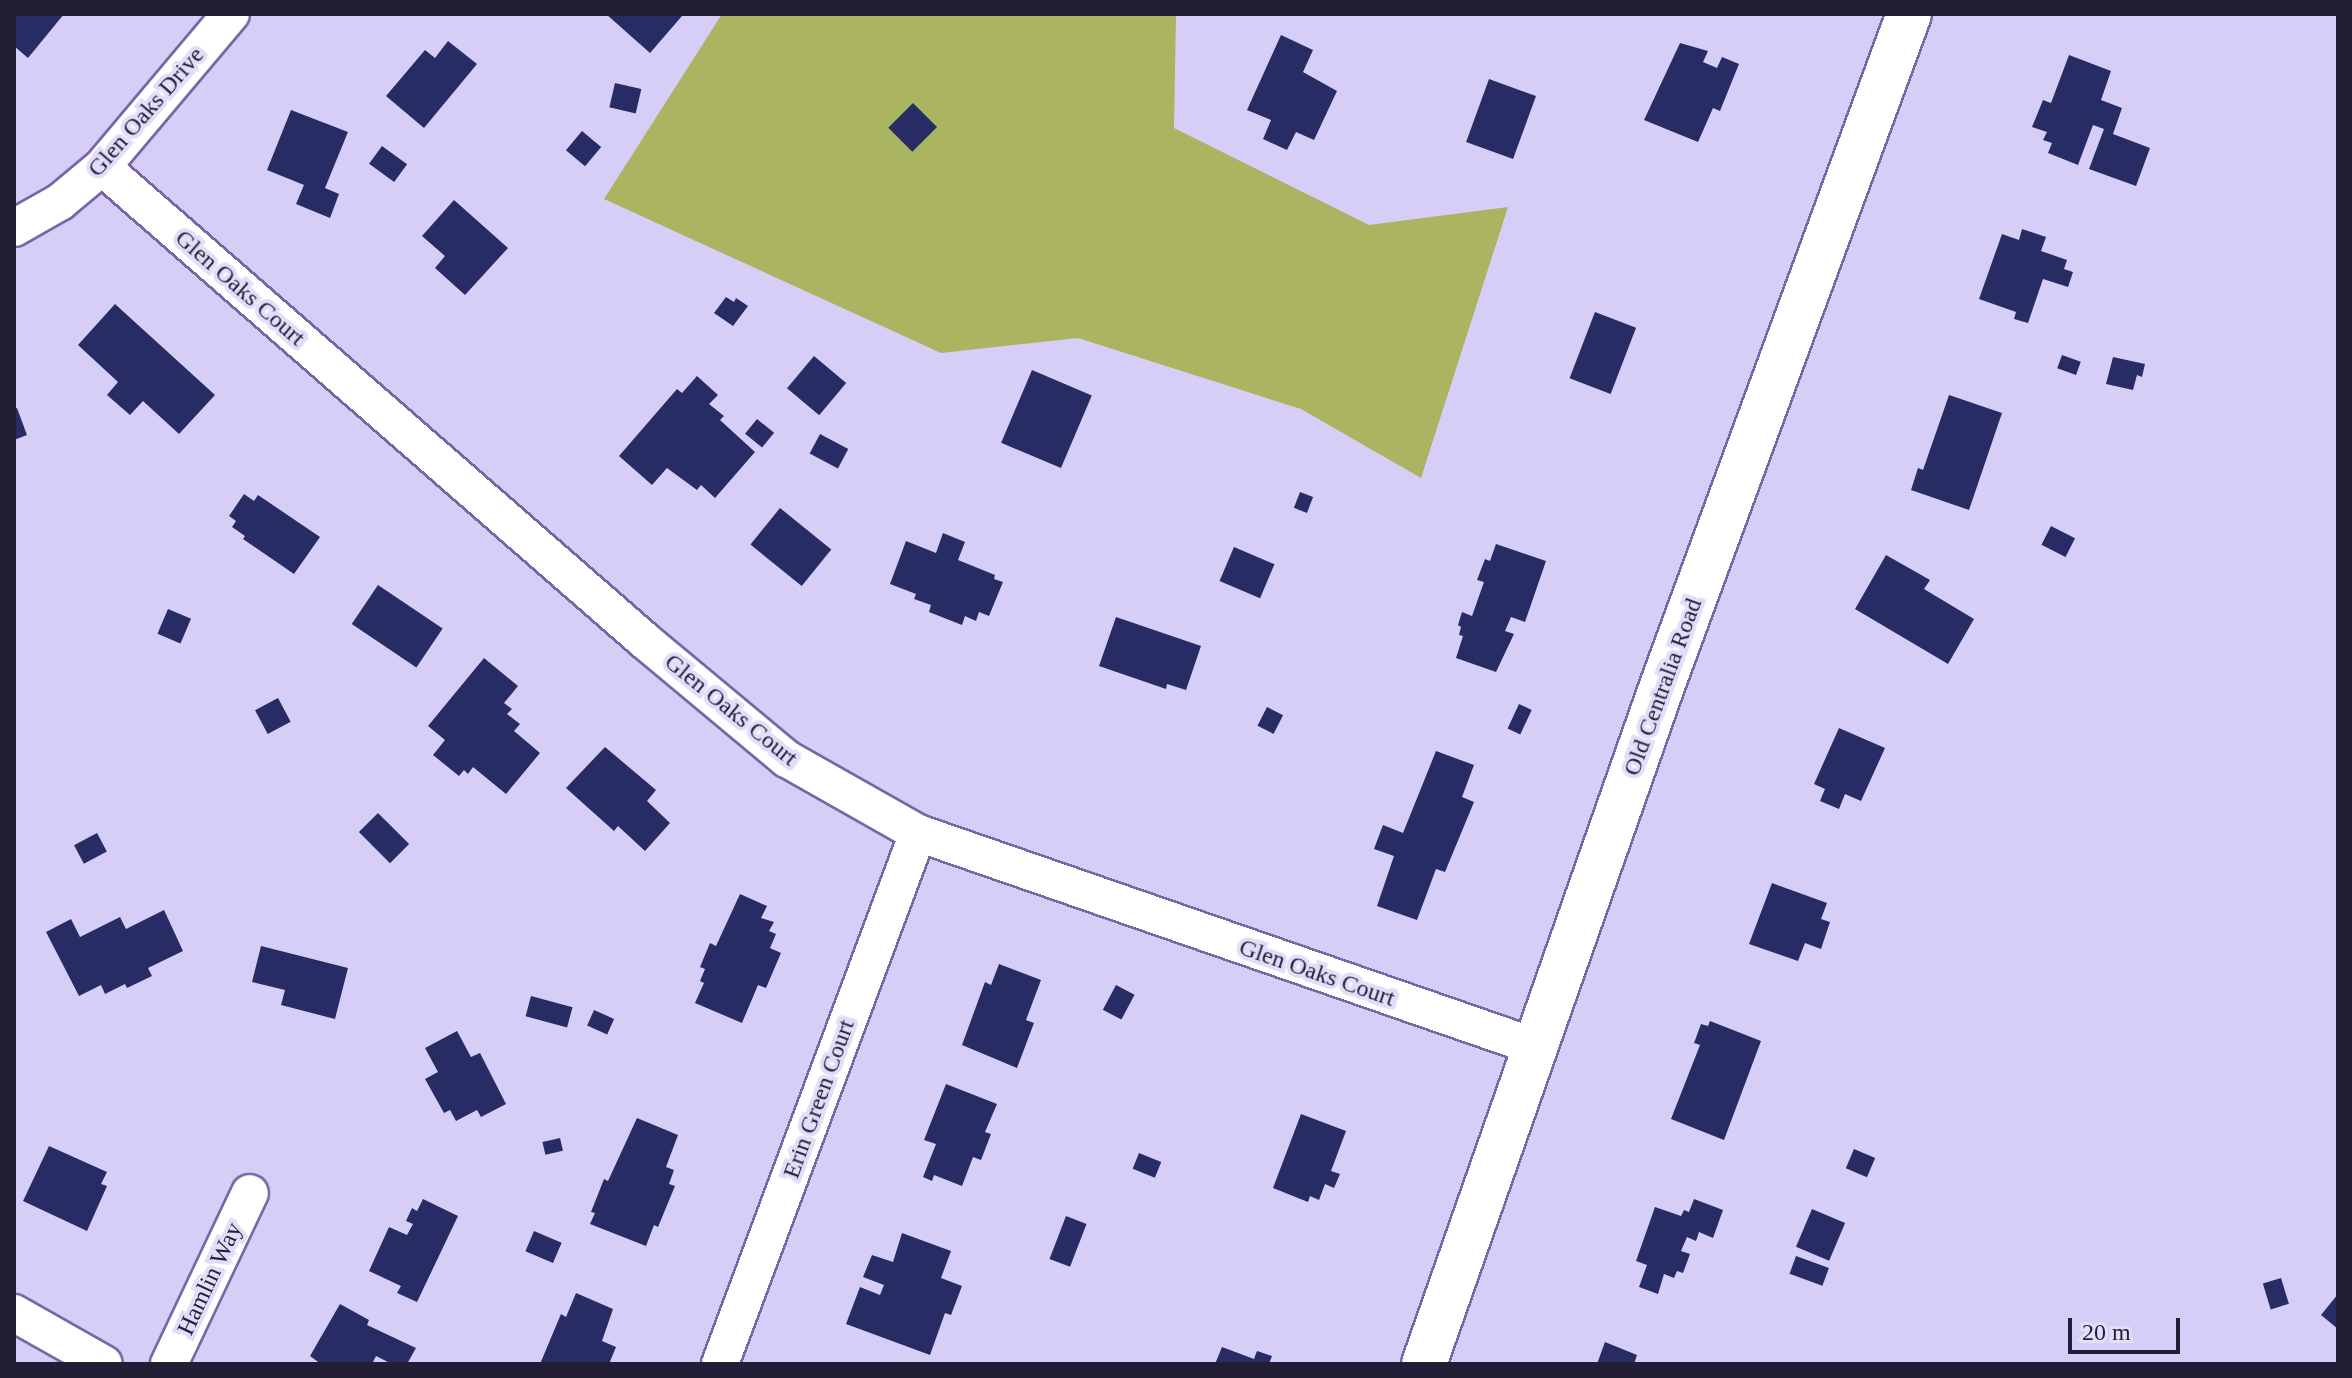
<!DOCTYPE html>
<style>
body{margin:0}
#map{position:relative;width:2352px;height:1378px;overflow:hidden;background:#d7cef8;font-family:"Times New Roman",serif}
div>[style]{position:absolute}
.green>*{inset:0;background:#aab461}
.building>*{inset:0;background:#272d64;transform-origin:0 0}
.roads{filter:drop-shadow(2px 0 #7767a5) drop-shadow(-2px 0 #7767a5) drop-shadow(0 2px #7767a5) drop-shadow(0 -2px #7767a5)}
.street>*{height:36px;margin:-18px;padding:0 18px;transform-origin:18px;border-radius:18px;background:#fff}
.secondary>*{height:44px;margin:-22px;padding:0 22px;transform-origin:22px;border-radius:22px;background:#fff}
span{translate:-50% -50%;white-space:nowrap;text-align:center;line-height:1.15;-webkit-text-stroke:8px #e3ddfa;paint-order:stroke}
.street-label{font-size:24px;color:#241d36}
.frame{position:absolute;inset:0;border:16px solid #241d36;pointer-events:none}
.scale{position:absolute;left:2068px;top:1318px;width:112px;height:36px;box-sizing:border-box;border:4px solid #241d36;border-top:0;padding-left:10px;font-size:24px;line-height:28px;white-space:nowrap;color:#241d36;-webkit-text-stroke:6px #e3ddfa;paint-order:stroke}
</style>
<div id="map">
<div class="green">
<i style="clip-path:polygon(722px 14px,1176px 14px,1174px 128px,1369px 225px,1508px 207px,1421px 478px,1301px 409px,1078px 338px,941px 353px,604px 199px)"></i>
</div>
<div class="building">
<i style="clip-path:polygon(14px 14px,64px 14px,28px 58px,14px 46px)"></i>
<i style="clip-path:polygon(606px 14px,681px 14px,682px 16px,650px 53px)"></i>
<i style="clip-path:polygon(1281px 35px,1313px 50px,1303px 72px,1337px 91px,1314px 140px,1296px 132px,1287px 150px,1263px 139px,1271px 120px,1247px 110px)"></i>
<i style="clip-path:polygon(448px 41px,477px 64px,424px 128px,386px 96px,425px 50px,435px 58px)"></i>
<i style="clip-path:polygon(1680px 43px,1708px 51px,1703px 62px,1717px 68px,1722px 57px,1739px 64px,1720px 111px,1713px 108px,1698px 142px,1644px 120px)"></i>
<i style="clip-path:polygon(2069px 55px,2111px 71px,2101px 100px,2122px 108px,2113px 134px,2150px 148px,2136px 186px,2089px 169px,2104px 129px,2093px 125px,2078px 165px,2048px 153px,2052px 143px,2043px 140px,2047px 132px,2032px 127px,2043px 100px,2051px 103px)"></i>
<i style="left:1489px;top:79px;width:50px;height:67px;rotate:20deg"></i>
<i style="left:615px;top:83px;width:27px;height:25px;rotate:13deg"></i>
<i style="left:913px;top:103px;width:34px;height:35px;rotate:45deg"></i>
<i style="clip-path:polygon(291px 110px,348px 132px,325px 188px,339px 194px,330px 218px,296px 204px,304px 185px,267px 170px)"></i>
<i style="left:582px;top:131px;width:25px;height:25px;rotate:40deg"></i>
<i style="left:382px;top:146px;width:31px;height:22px;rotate:36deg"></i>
<i style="clip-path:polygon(454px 200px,508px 248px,465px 295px,435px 268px,445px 256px,422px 236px)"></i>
<i style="clip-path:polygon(2022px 229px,2046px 237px,2041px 251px,2067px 260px,2064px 269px,2073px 272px,2068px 287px,2043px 279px,2028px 323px,2014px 319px,2016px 312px,1979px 299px,2002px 234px,2019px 240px)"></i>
<i style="clip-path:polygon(726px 297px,734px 302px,736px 298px,748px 306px,733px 326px,714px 313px)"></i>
<i style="clip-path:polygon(115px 304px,215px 395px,179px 434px,143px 401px,130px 415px,107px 395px,118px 382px,78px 345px)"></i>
<i style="left:1595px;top:312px;width:44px;height:71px;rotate:21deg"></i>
<i style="left:2062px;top:355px;width:20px;height:14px;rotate:20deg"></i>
<i style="left:814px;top:356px;width:42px;height:42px;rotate:40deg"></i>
<i style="clip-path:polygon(2113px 357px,2145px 364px,2142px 377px,2137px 375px,2133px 390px,2106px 384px)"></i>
<i style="left:1032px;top:370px;width:65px;height:79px;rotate:23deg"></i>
<i style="clip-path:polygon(697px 376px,718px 395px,709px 404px,724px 416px,720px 420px,755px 452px,715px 498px,701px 485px,697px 490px,667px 468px,652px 485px,619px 456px,677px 389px,682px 393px)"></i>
<i style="clip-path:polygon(1949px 395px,2002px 413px,1969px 510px,1911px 490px,1918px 468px,1923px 470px)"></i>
<i style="clip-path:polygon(17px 408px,27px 435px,14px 440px,14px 409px)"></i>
<i style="left:757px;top:419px;width:22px;height:19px;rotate:39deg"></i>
<i style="left:820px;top:434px;width:32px;height:22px;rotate:28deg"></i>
<i style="left:1300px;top:492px;width:14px;height:17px;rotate:21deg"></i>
<i style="clip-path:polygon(244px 494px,254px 501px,258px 495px,320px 537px,294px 574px,243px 539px,245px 536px,232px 527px,236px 521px,229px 516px)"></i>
<i style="left:780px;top:508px;width:66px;height:47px;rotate:39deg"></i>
<i style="left:2051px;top:526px;width:27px;height:21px;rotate:27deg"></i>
<i style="clip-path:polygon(943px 533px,965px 542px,958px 560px,995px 575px,994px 579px,1003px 582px,989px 616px,979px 612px,976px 621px,965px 616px,962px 625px,929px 612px,931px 605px,914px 599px,916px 594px,890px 584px,906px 541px,936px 553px)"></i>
<i style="clip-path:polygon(1496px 544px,1546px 561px,1525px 622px,1511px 617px,1505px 631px,1514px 634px,1496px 672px,1456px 658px,1463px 636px,1459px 635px,1461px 627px,1458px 625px,1462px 612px,1472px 616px,1484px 582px,1477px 580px,1485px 559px,1490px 561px)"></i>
<i style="left:1234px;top:547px;width:44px;height:37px;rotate:23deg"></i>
<i style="clip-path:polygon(1886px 555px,1930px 580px,1924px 589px,1974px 619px,1948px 664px,1855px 609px)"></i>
<i style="left:378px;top:585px;width:78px;height:47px;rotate:34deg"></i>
<i style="left:168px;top:609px;width:25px;height:27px;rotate:23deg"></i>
<i style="clip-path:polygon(1116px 617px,1201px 646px,1186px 690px,1167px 684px,1166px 689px,1099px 666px)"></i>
<i style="clip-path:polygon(484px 658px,518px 686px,504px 703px,512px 709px,507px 714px,520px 724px,514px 731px,540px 753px,506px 794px,473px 767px,468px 774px,464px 770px,459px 776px,433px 755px,445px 740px,428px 726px)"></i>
<i style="left:278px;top:698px;width:27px;height:26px;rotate:62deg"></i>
<i style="left:1519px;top:704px;width:14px;height:27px;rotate:25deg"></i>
<i style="left:1267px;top:707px;width:18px;height:21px;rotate:27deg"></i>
<i style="clip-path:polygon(1839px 728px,1885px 748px,1861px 801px,1845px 794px,1839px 809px,1820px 801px,1825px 789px,1814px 784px)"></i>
<i style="clip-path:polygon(605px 747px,656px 790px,647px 801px,670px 823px,645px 851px,618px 826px,614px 831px,566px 788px)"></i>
<i style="clip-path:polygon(1436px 751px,1474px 765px,1462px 797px,1474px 802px,1445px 872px,1436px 869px,1417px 920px,1377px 906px,1394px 856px,1374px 849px,1383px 825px,1403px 833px)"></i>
<i style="left:378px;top:813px;width:44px;height:27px;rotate:45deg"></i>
<i style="left:97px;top:833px;width:21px;height:26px;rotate:62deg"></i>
<i style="clip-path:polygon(1772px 883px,1827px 903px,1821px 919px,1830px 922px,1821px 949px,1805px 943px,1798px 961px,1749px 944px)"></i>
<i style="clip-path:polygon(740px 894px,767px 906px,761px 918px,774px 922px,769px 931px,776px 934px,770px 948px,781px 953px,766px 988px,758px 985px,742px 1023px,695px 1003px,704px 983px,700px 981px,705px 969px,700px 967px,710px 943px,716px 946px)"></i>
<i style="clip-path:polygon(164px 910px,183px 951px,148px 968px,152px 976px,127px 988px,125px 984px,105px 994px,101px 985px,79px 996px,46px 932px,71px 919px,80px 937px,120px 917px,126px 929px)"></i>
<i style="clip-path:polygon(261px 946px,348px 968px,335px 1019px,281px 1005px,285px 990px,252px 982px)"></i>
<i style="clip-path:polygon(999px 964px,1041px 980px,1026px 1020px,1034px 1023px,1017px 1068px,962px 1045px,985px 982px,991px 985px)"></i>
<i style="left:1116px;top:985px;width:21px;height:28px;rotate:28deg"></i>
<i style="left:531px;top:996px;width:43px;height:21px;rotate:15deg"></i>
<i style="left:594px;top:1010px;width:22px;height:17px;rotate:24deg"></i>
<i style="clip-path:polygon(1710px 1021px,1761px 1041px,1724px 1140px,1671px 1119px,1700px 1045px,1694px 1043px,1701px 1024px,1708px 1026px)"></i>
<i style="clip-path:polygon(457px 1031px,471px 1057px,480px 1053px,506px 1104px,481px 1117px,477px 1110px,456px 1121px,450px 1110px,444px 1113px,425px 1079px,438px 1072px,425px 1048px)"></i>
<i style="clip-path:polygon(946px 1084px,997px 1104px,985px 1132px,991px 1134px,981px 1160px,973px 1157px,962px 1186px,934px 1175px,932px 1181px,923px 1177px,936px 1144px,924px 1140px)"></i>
<i style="clip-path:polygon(1301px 1114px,1346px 1131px,1331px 1171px,1340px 1174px,1334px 1188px,1325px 1184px,1319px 1200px,1310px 1196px,1308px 1202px,1273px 1188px)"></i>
<i style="clip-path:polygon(637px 1118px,678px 1135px,666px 1167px,674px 1170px,669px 1184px,675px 1186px,658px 1227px,654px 1225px,646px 1246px,590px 1224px,595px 1213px,591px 1212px,604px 1179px,608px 1181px)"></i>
<i style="left:560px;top:1138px;width:13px;height:18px;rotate:77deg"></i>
<i style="clip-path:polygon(49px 1146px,107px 1172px,101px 1184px,107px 1186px,87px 1231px,23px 1201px)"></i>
<i style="left:1854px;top:1149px;width:23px;height:21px;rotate:23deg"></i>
<i style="left:1139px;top:1153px;width:24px;height:17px;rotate:22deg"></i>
<i style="clip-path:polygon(423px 1199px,458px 1216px,417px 1302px,397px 1293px,401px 1286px,369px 1271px,389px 1227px,407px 1235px,413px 1224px,406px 1221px,412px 1208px,417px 1211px)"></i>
<i style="clip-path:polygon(1694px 1199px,1723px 1210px,1713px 1238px,1699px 1232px,1696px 1241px,1687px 1237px,1681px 1251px,1690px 1254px,1683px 1273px,1677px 1271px,1674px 1278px,1664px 1274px,1658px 1294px,1639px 1287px,1647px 1265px,1636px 1261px,1655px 1207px,1681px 1216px,1684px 1210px,1689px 1212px)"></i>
<i style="left:1812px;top:1209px;width:36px;height:41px;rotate:23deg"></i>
<i style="left:1066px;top:1216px;width:22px;height:46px;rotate:21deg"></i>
<i style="left:534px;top:1231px;width:30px;height:22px;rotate:23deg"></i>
<i style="clip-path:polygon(902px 1233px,951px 1251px,941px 1278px,962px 1286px,951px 1315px,945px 1313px,930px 1355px,846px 1324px,860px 1287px,880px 1295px,884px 1285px,863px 1277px,872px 1255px,893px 1262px)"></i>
<i style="left:1796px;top:1256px;width:35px;height:19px;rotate:20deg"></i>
<i style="left:2281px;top:1278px;width:27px;height:19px;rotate:73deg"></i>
<i style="clip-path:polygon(576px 1293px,613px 1309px,602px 1341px,616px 1347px,609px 1364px,540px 1364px,561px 1314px,566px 1317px)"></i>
<i style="clip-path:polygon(2338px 1294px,2338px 1329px,2321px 1315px)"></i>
<i style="clip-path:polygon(340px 1304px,369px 1320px,367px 1325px,416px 1348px,407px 1364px,392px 1364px,376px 1356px,372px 1364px,321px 1364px,310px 1356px)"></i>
<i style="clip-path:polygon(1605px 1342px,1637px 1355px,1634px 1364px,1597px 1364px)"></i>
<i style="clip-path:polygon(1222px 1347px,1254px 1359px,1257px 1351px,1272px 1356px,1269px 1364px,1215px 1364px)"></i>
</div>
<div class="roads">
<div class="street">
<i style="left:102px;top:167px;width:719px;rotate:41.11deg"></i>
<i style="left:644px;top:640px;width:186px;rotate:39.8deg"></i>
<i style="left:787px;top:759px;width:150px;rotate:29.5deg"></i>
<i style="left:918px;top:833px;width:654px;rotate:19.1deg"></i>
<i style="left:14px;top:228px;width:53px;rotate:-29.5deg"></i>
<i style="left:60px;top:202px;width:55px;rotate:-39.8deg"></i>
<i style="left:102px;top:167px;width:200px;rotate:-49.9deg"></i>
<i style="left:14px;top:1313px;width:103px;rotate:29.5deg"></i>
<i style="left:169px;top:1364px;width:189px;rotate:-64.7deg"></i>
<i style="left:720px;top:1364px;width:567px;rotate:-69.55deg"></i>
</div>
<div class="secondary">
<i style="left:1424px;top:1364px;width:719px;rotate:-70.66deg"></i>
<i style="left:1662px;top:686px;width:716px;rotate:-69.82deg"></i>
</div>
</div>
<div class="street-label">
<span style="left:146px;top:112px;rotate:-49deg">Glen Oaks Drive</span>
<span style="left:240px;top:288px;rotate:41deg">Glen Oaks Court</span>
<span style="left:1663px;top:687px;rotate:-70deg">Old Centralia Road</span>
<span style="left:731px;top:710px;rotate:39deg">Glen Oaks Court</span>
<span style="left:1317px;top:973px;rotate:19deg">Glen Oaks Court</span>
<span style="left:819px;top:1099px;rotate:-70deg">Erin Green Court</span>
<span style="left:210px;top:1279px;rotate:-65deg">Hamlin Way</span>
</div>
<div class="frame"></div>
<div class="scale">20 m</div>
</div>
